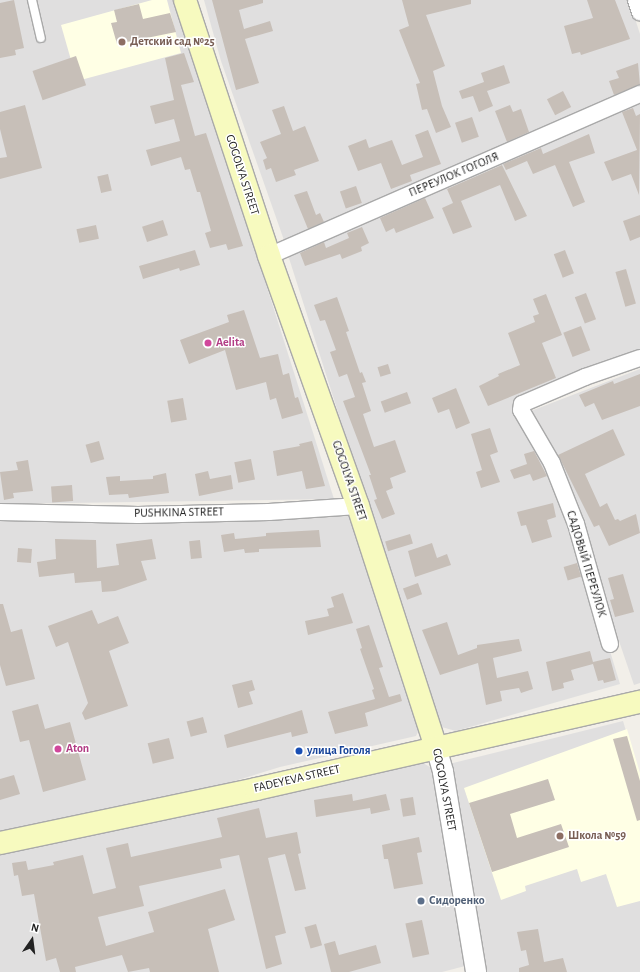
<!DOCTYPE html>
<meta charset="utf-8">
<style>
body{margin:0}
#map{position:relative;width:640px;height:972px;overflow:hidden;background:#f2efe9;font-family:"Alegreya Sans",sans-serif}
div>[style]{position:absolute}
.residential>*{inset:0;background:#e0dfdf}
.education>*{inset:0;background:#ffffe5}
.building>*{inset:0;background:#c7bfb8;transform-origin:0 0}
.roads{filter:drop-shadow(1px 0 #a9a9a9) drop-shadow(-1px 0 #a9a9a9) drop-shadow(0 1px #a9a9a9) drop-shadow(0 -1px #a9a9a9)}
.service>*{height:8px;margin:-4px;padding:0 4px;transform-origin:4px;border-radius:4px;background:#fff}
.minor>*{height:16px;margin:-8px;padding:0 8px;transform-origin:8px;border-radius:8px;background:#fff}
.tertiary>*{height:20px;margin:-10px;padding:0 10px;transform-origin:10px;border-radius:10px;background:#fff}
.secondary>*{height:22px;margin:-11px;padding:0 11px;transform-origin:11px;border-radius:11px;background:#f7fabf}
.dots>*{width:11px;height:11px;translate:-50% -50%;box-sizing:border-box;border:2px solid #fff;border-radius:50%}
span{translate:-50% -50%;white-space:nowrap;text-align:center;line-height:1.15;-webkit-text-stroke:3px #fff;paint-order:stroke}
.education-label{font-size:12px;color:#785e54;font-weight:700}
.left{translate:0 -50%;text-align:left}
.street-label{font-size:12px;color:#222}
.hotel-label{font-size:12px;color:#b23c85;font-weight:700}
.transit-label{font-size:12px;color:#164399;font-weight:700}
.service-label{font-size:12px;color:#4e5e75;font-weight:700}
.north{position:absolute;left:12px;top:920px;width:40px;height:40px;-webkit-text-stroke:3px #fff;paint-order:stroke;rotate:14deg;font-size:11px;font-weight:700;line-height:16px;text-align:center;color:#222}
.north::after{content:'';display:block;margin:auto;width:14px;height:18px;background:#222;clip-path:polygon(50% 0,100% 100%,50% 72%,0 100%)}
</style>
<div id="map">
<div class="residential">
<i style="clip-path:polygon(0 0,176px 0,334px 499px,0 504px)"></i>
<i style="clip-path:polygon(204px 0,629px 0,640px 34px,640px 89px,285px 243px,221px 61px)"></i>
<i style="clip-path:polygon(640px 100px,640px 355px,525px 397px,542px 450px,573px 529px,620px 684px,456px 731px,438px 726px,288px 255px)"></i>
<i style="clip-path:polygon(640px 369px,640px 683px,634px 685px,592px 562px,584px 521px,531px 411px)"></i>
<i style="clip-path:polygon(353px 516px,423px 721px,416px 736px,280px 767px,228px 783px,0 831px,0 518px)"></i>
<i style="clip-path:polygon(623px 721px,640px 777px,640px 972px,486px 972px,449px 764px)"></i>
<i style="clip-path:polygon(423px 763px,435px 770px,469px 965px,442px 972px,0 972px,0 855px)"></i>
</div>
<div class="education">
<i style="clip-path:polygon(152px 0,167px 0,181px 53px,77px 81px,61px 25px)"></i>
<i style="clip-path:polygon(627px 729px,640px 773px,640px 901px,617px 907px,606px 874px,581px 882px,577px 869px,525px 886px,526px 891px,501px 900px,464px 788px)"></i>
</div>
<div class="building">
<i style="clip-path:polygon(14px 0,24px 48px,15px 50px,16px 55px,0 58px,0 3px)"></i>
<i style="clip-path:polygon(212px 0,263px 0,263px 3px,239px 10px,244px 29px,270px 21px,273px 31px,245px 39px,259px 83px,236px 90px)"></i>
<i style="clip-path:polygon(402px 0,471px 0,471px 4px,426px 15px,445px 66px,433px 71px,442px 106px,451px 127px,436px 133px,427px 109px,422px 110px,416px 84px,420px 83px,399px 30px,409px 26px)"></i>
<i style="clip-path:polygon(587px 0,615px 0,630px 39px,581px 55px,580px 52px,572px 54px,564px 26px,593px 18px)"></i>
<i style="clip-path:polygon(139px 4px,143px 19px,170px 13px,176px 32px,117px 44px,111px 23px,117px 22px,114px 10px)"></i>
<i style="clip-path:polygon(184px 53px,194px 82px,181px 85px,195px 136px,206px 133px,243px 246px,228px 250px,226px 244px,210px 248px,205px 233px,211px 231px,200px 192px,197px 192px,190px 169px,185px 170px,181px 157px,151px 166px,146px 150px,180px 141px,174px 119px,155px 124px,150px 106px,174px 100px,165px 58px)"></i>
<i style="left:76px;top:56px;width:31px;height:46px;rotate:71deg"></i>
<i style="clip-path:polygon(638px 63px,640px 85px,614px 95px,609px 81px,619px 78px,616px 71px)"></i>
<i style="clip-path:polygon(504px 65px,510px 83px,487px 91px,493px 106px,479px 112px,473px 96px,462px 99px,459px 91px,484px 82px,481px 73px)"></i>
<i style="left:563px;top:91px;width:18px;height:18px;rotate:63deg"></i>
<i style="clip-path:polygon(25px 105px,42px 168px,0 179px,0 158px,7px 157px,0 129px,0 112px)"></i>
<i style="clip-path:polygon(510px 105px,513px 112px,521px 109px,529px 132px,507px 142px,495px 111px)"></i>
<i style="clip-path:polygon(284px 106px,293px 131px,305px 126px,319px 161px,294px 170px,296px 175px,276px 182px,271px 168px,266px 170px,263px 160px,267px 158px,260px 142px,281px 134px,272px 110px)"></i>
<i style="clip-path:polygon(633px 108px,636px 116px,640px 114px,639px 195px,631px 174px,612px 181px,604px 162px,637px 150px,622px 112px)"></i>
<i style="left:472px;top:117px;width:21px;height:18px;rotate:71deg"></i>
<i style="clip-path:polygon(428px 130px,441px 164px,410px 175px,412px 181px,391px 189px,381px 163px,358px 171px,348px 146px,366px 139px,369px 148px,392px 140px,402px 165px,423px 157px,415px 135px)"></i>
<i style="clip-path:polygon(589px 134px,595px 153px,569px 162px,585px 202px,573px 207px,555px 165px,533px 174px,527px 161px,506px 170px,503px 164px,541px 148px,543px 154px)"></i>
<i style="clip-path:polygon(502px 165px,527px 216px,515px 221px,500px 185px,461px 201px,472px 227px,453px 234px,442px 208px,453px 203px,447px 189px)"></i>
<i style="left:108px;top:174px;width:17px;height:11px;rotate:77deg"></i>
<i style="left:356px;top:186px;width:18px;height:17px;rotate:71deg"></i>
<i style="clip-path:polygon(307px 191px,316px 215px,320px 213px,324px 222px,308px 229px,294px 195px)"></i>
<i style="clip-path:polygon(425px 198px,434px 218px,396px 233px,394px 228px,386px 232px,380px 218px)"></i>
<i style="clip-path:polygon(640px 215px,640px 237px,630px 241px,623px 221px)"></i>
<i style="left:163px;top:220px;width:16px;height:22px;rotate:72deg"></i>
<i style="left:96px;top:225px;width:14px;height:20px;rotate:78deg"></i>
<i style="clip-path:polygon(362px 227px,369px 243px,361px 247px,362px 251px,342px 259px,340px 254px,305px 266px,300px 253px,324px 242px,326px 248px,349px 238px,347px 233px)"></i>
<i style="clip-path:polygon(195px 250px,200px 265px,180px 271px,179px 268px,143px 279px,139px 266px)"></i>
<i style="left:565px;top:250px;width:25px;height:12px;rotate:69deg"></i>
<i style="left:626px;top:269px;width:36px;height:11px;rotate:74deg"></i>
<i style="left:586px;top:293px;width:28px;height:12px;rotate:69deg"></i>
<i style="clip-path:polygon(546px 294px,562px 335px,542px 343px,556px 378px,488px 406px,479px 386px,499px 376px,498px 374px,520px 365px,508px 333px,535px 322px,533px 316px,539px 314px,533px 299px)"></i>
<i style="clip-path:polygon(337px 297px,349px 331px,346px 332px,360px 373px,362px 372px,366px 382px,362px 383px,371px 411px,363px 414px,374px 447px,395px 440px,406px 472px,390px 478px,393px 488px,386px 491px,395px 514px,382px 519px,374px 500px,377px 499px,369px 475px,371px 475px,343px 401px,355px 397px,347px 374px,339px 377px,330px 352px,336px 350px,325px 320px,320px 321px,314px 305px)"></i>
<i style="clip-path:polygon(244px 310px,260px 358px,278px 354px,283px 375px,289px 373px,295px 398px,298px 397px,303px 413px,282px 419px,276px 398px,270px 400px,266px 382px,236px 390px,225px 350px,189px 364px,180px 340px,229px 322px,227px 315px)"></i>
<i style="left:581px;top:326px;width:26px;height:19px;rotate:69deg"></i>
<i style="left:388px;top:364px;width:10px;height:11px;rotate:73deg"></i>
<i style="clip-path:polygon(640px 374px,640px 406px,602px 420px,594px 403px,585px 407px,579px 395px,613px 381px,614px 384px)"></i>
<i style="clip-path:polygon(456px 388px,470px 423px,456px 429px,449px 409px,438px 413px,432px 398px)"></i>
<i style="left:407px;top:392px;width:12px;height:28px;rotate:70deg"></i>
<i style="left:183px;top:398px;width:22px;height:16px;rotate:80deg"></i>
<i style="clip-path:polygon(490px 428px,498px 452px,490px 455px,500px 482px,481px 488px,476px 472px,482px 470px,471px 434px)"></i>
<i style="clip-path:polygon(613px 429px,625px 455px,585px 474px,600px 507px,607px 503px,615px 520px,618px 519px,620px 521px,636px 514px,640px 533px,609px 546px,599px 525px,594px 527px,558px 455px)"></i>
<i style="left:99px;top:441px;width:19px;height:14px;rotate:74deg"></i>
<i style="clip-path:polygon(312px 441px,325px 486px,306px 489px,302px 471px,277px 476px,273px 451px,300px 446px,299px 444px)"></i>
<i style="clip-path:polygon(534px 451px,547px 476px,533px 481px,530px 474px,514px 479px,510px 470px,527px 464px,524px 454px)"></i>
<i style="left:251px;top:459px;width:21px;height:17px;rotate:79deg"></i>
<i style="clip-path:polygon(28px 460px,33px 491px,13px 493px,14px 498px,4px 500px,0 472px,18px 470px,16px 462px)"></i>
<i style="clip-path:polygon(208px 471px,210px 479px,231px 475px,233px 489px,199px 496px,195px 474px)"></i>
<i style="clip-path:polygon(166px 473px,169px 493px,129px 498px,128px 494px,109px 495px,106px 477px,120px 476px,120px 481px,153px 479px,153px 476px)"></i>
<i style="left:72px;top:485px;width:16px;height:21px;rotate:86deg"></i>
<i style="clip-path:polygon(553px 503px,556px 517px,547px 520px,552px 537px,532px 543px,526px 525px,521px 526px,517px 512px)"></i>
<i style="clip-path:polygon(319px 530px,321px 547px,259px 549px,259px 552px,245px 553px,244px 549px,224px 552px,221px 535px,234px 533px,235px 539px,266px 536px,266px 533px)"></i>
<i style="left:410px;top:534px;width:10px;height:26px;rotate:73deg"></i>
<i style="clip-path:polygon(55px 539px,96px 540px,97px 568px,119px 565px,116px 544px,152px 539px,156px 559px,141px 561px,147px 580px,115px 591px,102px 592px,101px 581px,75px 583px,74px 573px,39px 577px,37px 562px,56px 559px)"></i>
<i style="left:200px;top:540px;width:18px;height:11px;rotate:84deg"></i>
<i style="clip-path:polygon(432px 543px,437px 558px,447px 554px,451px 565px,415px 577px,408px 551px)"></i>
<i style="left:18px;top:548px;width:14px;height:14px;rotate:4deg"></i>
<i style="left:577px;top:563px;width:14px;height:14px;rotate:73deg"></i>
<i style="clip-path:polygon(623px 574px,634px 612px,615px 617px,610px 600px,614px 599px,608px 578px)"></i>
<i style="left:418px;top:583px;width:12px;height:16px;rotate:70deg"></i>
<i style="clip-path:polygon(343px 593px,353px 623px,308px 635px,305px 621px,329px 616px,327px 609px,334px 607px,331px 597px)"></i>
<i style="clip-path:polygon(0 604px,3px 604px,11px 632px,22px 629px,35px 679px,6px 686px,0 665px)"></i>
<i style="clip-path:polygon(92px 610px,98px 624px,118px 616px,129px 643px,109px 651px,128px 706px,85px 720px,82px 713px,88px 703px,68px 642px,56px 647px,48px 626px)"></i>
<i style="clip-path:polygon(447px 622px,458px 655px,477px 648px,477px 645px,519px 639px,522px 651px,493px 658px,497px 678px,528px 671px,533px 689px,521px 693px,519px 688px,500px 691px,502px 701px,486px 705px,478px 663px,440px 675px,422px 630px)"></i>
<i style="clip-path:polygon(369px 625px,383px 667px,379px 668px,389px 697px,400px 694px,402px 701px,365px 713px,368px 726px,335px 734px,328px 712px,375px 699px,372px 690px,374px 689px,360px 649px,362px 648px,356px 629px)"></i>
<i style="clip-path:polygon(590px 651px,593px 662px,610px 658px,616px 680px,604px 683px,603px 680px,598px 681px,593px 664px,571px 670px,574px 680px,563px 683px,564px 688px,552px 691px,546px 662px)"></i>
<i style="clip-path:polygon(252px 680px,255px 690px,249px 692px,253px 704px,238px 708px,232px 685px)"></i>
<i style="clip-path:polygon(38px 704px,45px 729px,70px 722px,86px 780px,43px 792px,29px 740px,20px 742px,12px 711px)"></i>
<i style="clip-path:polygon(302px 710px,308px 733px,292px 737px,291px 732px,227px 748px,224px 735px)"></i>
<i style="left:203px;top:717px;width:16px;height:17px;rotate:75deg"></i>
<i style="clip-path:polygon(627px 736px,640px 781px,640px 820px,637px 821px,613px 739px)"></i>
<i style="left:169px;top:738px;width:21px;height:22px;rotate:76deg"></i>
<i style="clip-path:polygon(14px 775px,20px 794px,0 800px,0 779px)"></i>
<i style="clip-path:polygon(548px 779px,555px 800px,510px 814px,517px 838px,561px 824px,569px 847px,492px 872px,469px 803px)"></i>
<i style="clip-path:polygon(352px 794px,353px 801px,386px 794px,390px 810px,371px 814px,370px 808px,316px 817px,314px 800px)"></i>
<i style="left:413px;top:797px;width:18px;height:13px;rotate:81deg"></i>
<i style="clip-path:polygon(259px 808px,266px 838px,297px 832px,301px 853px,298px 854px,306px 889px,295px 891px,285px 854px,268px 858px,286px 933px,275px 936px,282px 964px,266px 969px,239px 855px,220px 859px,222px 868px,139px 886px,144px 906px,98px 917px,106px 946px,154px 932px,148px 912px,225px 889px,235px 920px,208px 929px,219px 972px,150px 972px,149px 968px,128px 972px,122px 955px,75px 967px,76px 972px,60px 972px,56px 958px,46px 961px,34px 894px,22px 896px,18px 875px,14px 876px,12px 863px,26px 861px,28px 870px,54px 865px,53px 862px,83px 855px,93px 894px,116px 888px,106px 848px,128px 843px,131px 857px,222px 837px,217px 818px)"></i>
<i style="clip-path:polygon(419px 837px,422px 852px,417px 853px,423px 884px,394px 889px,388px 859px,384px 859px,382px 845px)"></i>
<i style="left:422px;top:920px;width:35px;height:17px;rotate:78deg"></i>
<i style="left:316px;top:924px;width:22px;height:12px;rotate:74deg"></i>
<i style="clip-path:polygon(538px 929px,544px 962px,563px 958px,567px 972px,519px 972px,519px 968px,529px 965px,526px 950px,521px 951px,517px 932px)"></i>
<i style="clip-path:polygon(335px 941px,339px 955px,376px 945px,381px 963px,349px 972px,331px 972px,324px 944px)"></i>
</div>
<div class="roads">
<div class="service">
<i style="left:32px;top:0;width:39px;rotate:77deg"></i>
</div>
<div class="minor">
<i style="left:636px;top:0;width:13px;rotate:72deg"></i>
<i style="left:269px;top:256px;width:405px;rotate:-23.6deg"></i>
<i style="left:0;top:512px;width:138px;rotate:1.2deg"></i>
<i style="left:138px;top:515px;width:131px;rotate:-1.3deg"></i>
<i style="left:269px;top:512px;width:89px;rotate:-3.9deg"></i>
<i style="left:610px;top:644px;width:125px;rotate:-105.8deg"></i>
<i style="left:576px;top:524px;width:66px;rotate:-111.5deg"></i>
<i style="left:552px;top:463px;width:61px;rotate:-120.3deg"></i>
<i style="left:521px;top:410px;width:6px;rotate:-81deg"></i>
<i style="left:522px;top:404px;width:69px;rotate:-23.2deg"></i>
<i style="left:585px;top:377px;width:58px;rotate:-19.1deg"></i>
</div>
<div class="tertiary">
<i style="left:436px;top:747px;width:26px;rotate:74deg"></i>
<i style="left:443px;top:772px;width:203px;rotate:80.6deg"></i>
</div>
<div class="secondary">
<i style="left:185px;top:0;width:269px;rotate:71.8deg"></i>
<i style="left:269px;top:256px;width:265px;rotate:70.4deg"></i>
<i style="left:358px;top:506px;width:253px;rotate:72.1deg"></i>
<i style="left:0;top:843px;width:262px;rotate:-11.9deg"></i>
<i style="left:256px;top:789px;width:394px;rotate:-12.8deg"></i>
</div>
</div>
<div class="dots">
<i style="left:122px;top:42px;background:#8d6e63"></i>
<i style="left:208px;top:343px;background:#d1479c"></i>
<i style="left:58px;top:749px;background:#d1479c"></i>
<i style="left:299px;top:751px;background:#1a4fb4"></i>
<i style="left:560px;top:836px;background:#8d6e63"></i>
<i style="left:421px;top:901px;background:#5c6f8a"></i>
</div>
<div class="education-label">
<span class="left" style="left:130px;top:42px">Детский сад №25</span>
<span class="left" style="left:568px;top:836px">Школа №59</span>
</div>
<div class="street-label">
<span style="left:242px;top:175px;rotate:72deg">GOGOLYA STREET</span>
<span style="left:454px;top:175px;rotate:-23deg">ПЕРЕУЛОК ГОГОЛЯ</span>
<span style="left:349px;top:481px;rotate:71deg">GOGOLYA STREET</span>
<span style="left:179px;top:513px;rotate:-1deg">PUSHKINA STREET</span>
<span style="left:586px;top:564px;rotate:73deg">САДОВЫЙ ПЕРЕУЛОК</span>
<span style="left:297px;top:779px;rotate:-13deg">FADEYEVA STREET</span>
<span style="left:444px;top:790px;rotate:79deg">GOGOLYA STREET</span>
</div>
<div class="hotel-label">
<span class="left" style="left:216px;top:343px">Aelita</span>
<span class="left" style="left:66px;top:749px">Aton</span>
</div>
<div class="transit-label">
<span class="left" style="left:307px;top:751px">улица Гоголя</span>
</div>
<div class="service-label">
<span class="left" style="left:429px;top:901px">Сидоренко</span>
</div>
<div class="north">N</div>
</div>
